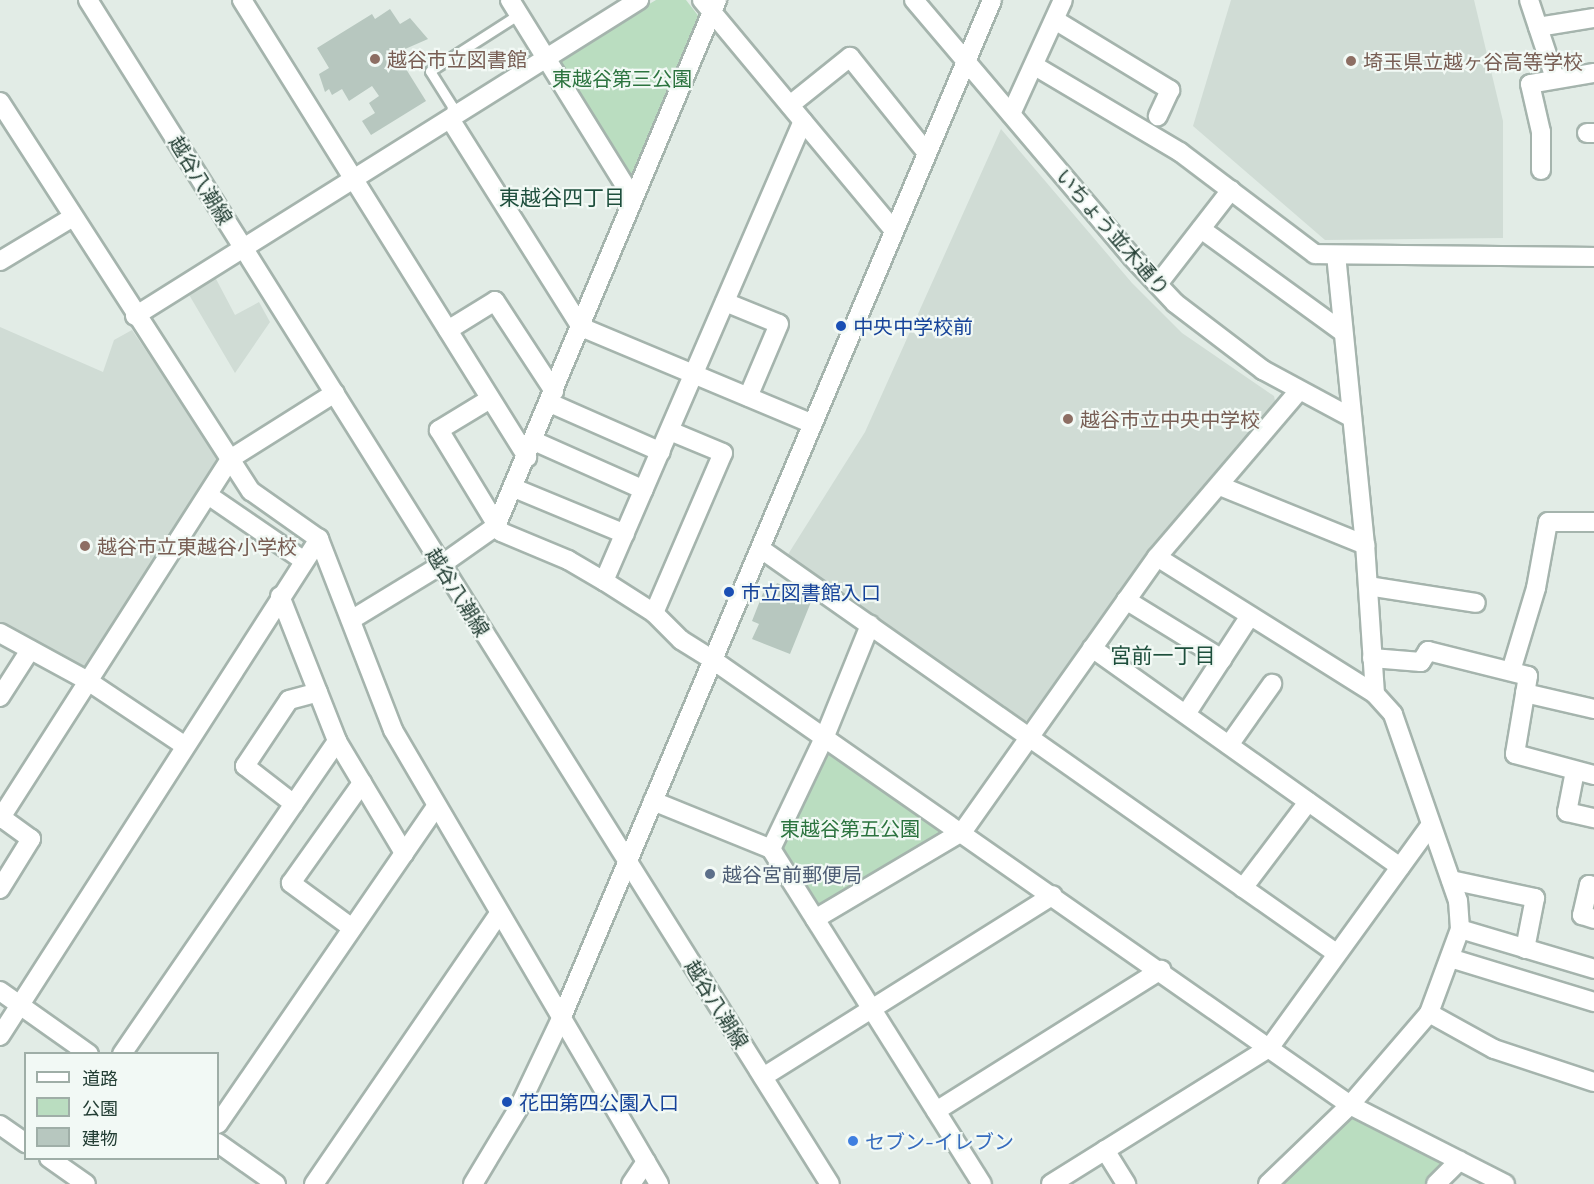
<!DOCTYPE html>
<meta charset="utf-8">
<style>
body{margin:0}
#map{position:relative;width:1594px;height:1184px;overflow:hidden;background:#e2ece6;font-family:"Exo 2","Noto Sans JP",sans-serif}
div>[style]{position:absolute}
.built>*{inset:0;background:#d0dcd5}
.green>*{inset:0;background:#baddc0}
.building>*{inset:0;background:#b7c7bf}
.roads{filter:drop-shadow(2px 0 #a5b4ad) drop-shadow(-2px 0 #a5b4ad) drop-shadow(0 2px #a5b4ad) drop-shadow(0 -2px #a5b4ad)}
.lane>*{height:9px;margin:-4.5px;padding:0 4.5px;transform-origin:4.5px;border-radius:4.5px;background:#fff}
.street>*{height:18px;margin:-9px;padding:0 9px;transform-origin:9px;border-radius:9px;background:#fff}
.secondary>*{height:18px;margin:-9px;padding:0 9px;transform-origin:9px;border-radius:9px;background:#fff}
.dots>*{width:16px;height:16px;translate:-50% -50%;box-sizing:border-box;border:3px solid #f2f9f5;border-radius:50%}
span{translate:-50% -50%;white-space:nowrap;text-align:center;line-height:1.15;-webkit-text-stroke:4.5px #f2f9f5;paint-order:stroke}
.education-label{font-size:20px;color:#785e54}
.left{translate:0 -50%;text-align:left}
.park-label{font-size:20px;color:#2c743f}
.street-label{font-size:20px;color:#223d33}
.transit-label{font-size:20px;color:#164399}
.service-label{font-size:20px;color:#4e5e75}
.shop-label{font-size:20px;color:#366cbe}
.neighbourhood-label{font-size:21px;color:#1e4f3d}
.legend{position:absolute;left:24px;top:1052px;width:195px;height:108px;box-sizing:border-box;background:#f2f9f5;border:2px solid #9faea7;margin:0;padding:8px 10px;list-style:none;font-size:18px;color:#223d33}
.legend li{display:flex;align-items:center;gap:12px;height:30px}
.legend b{width:30px;border:2px solid #9faea7}
</style>
<div id="map">
<div class="built">
<i style="clip-path:polygon(1231px 0,1474px 0,1503px 121px,1503px 238px,1325px 240px,1193px 126px)"></i>
<i style="clip-path:polygon(1001px 129px,1132px 283px,1182px 333px,1274px 396px,1276px 406px,1147px 554px,1027px 720px,1019px 723px,787px 556px,865px 432px)"></i>
<i style="clip-path:polygon(215px 277px,235px 315px,259px 302px,270px 322px,235px 373px,188px 293px)"></i>
<i style="clip-path:polygon(0 327px,103px 372px,114px 340px,132px 330px,223px 464px,86px 677px,0 629px)"></i>
</div>
<div class="green">
<i style="clip-path:polygon(656px 0,686px 0,700px 18px,636px 174px,624px 174px,553px 61px)"></i>
<i style="clip-path:polygon(828px 745px,953px 832px,821px 909px,779px 849px)"></i>
<i style="clip-path:polygon(1350px 1112px,1450px 1164px,1431px 1184px,1275px 1184px)"></i>
</div>
<div class="building">
<i style="clip-path:polygon(390px 9px,400px 24px,410px 18px,428px 39px,396px 53px,426px 101px,371px 135px,362px 121px,375px 113px,369px 103px,379px 96px,372px 86px,349px 101px,342px 89px,332px 95px,329px 89px,325px 92px,319px 74px,329px 68px,317px 48px,372px 14px,375px 19px)"></i>
<i style="clip-path:polygon(777px 583px,813px 597px,790px 654px,752px 639px,759px 624px,752px 621px,763px 593px,771px 596px)"></i>
</div>
<div class="roads">
<div class="lane">
<i style="left:450px;top:119px;width:13px;rotate:-81deg"></i>
<i style="left:452px;top:106px;width:41px;rotate:-122.2deg"></i>
<i style="left:430px;top:71px;width:106px;rotate:-32.6deg"></i>
</div>
<div class="street">
<i style="left:242px;top:0;width:539px;rotate:58.05deg"></i>
<i style="left:510px;top:0;width:233px;rotate:58.2deg"></i>
<i style="left:1529px;top:0;width:82px;rotate:71.6deg"></i>
<i style="left:1055px;top:20px;width:135px;rotate:31.3deg"></i>
<i style="left:1170px;top:90px;width:29px;rotate:115deg"></i>
<i style="left:1538px;top:27px;width:57px;rotate:-9.1deg"></i>
<i style="left:1035px;top:66px;width:169px;rotate:30.7deg"></i>
<i style="left:1180px;top:152px;width:169px;rotate:37.1deg"></i>
<i style="left:1315px;top:254px;width:279px;rotate:0.6deg"></i>
<i style="left:0;top:102px;width:463px;rotate:57.2deg"></i>
<i style="left:251px;top:491px;width:83px;rotate:35.2deg"></i>
<i style="left:319px;top:539px;width:205px;rotate:68.8deg"></i>
<i style="left:393px;top:730px;width:526px;rotate:59.63deg"></i>
<i style="left:790px;top:105px;width:77px;rotate:-38.7deg"></i>
<i style="left:850px;top:57px;width:122px;rotate:51.3deg"></i>
<i style="left:1011px;top:114px;width:125px;rotate:-65.5deg"></i>
<i style="left:450px;top:119px;width:246px;rotate:57.8deg"></i>
<i style="left:581px;top:327px;width:251px;rotate:22.7deg"></i>
<i style="left:1587px;top:133px;width:7px"></i>
<i style="left:1541px;top:170px;width:38px;rotate:-90deg"></i>
<i style="left:1541px;top:132px;width:49px;rotate:-102.9deg"></i>
<i style="left:1530px;top:84px;width:65px;rotate:-9.8deg"></i>
<i style="left:1201px;top:229px;width:175px;rotate:36deg"></i>
<i style="left:0;top:261px;width:85px;rotate:-31.1deg"></i>
<i style="left:1158px;top:284px;width:119px;rotate:-52.2deg"></i>
<i style="left:725px;top:302px;width:58px;rotate:22.2deg"></i>
<i style="left:779px;top:324px;width:79px;rotate:113deg"></i>
<i style="left:135px;top:316px;width:595px;rotate:-32.09deg"></i>
<i style="left:448px;top:330px;width:55px;rotate:-31.7deg"></i>
<i style="left:495px;top:301px;width:108px;rotate:56.8deg"></i>
<i style="left:490px;top:399px;width:60px;rotate:148.7deg"></i>
<i style="left:439px;top:430px;width:119px;rotate:58.7deg"></i>
<i style="left:501px;top:532px;width:73px;rotate:22.7deg"></i>
<i style="left:568px;top:560px;width:42px;rotate:30.3deg"></i>
<i style="left:604px;top:581px;width:59px;rotate:32.6deg"></i>
<i style="left:654px;top:613px;width:38px;rotate:45deg"></i>
<i style="left:681px;top:640px;width:38px;rotate:32deg"></i>
<i style="left:550px;top:403px;width:121px;rotate:23.8deg"></i>
<i style="left:534px;top:441px;width:120px;rotate:24deg"></i>
<i style="left:230px;top:459px;width:124px;rotate:-32.2deg"></i>
<i style="left:1220px;top:486px;width:157px;rotate:22.1deg"></i>
<i style="left:514px;top:488px;width:120px;rotate:22.5deg"></i>
<i style="left:208px;top:495px;width:115px;rotate:34.4deg"></i>
<i style="left:761px;top:549px;width:703px;rotate:35.09deg"></i>
<i style="left:1157px;top:557px;width:257px;rotate:32.1deg"></i>
<i style="left:604px;top:581px;width:501px;rotate:-66.61deg"></i>
<i style="left:1368px;top:586px;width:109px;rotate:8.9deg"></i>
<i style="left:280px;top:596px;width:156px;rotate:68.5deg"></i>
<i style="left:337px;top:741px;width:131px;rotate:59.1deg"></i>
<i style="left:1126px;top:600px;width:113px;rotate:31.6deg"></i>
<i style="left:654px;top:613px;width:174px;rotate:-66.7deg"></i>
<i style="left:723px;top:453px;width:57px;rotate:-157.5deg"></i>
<i style="left:351px;top:620px;width:105px;rotate:-31.4deg"></i>
<i style="left:0;top:633px;width:100px;rotate:28.6deg"></i>
<i style="left:88px;top:681px;width:117px;rotate:33.8deg"></i>
<i style="left:1092px;top:648px;width:378px;rotate:35.4deg"></i>
<i style="left:1372px;top:658px;width:49px;rotate:4.7deg"></i>
<i style="left:1421px;top:662px;width:13px;rotate:-58deg"></i>
<i style="left:1428px;top:651px;width:103px;rotate:14deg"></i>
<i style="left:1528px;top:676px;width:79px;rotate:99.5deg"></i>
<i style="left:1515px;top:754px;width:82px;rotate:14.9deg"></i>
<i style="left:1511px;top:671px;width:87px;rotate:-73.2deg"></i>
<i style="left:1536px;top:588px;width:67px;rotate:-79.7deg"></i>
<i style="left:1548px;top:522px;width:46px"></i>
<i style="left:1525px;top:693px;width:71px;rotate:13.1deg"></i>
<i style="left:0;top:697px;width:56px;rotate:-57.4deg"></i>
<i style="left:1186px;top:714px;width:117px;rotate:-56.9deg"></i>
<i style="left:1229px;top:745px;width:75px;rotate:-54.8deg"></i>
<i style="left:1575px;top:771px;width:42px;rotate:101deg"></i>
<i style="left:1567px;top:812px;width:28px;rotate:13deg"></i>
<i style="left:653px;top:801px;width:127px;rotate:22.1deg"></i>
<i style="left:771px;top:849px;width:396px;rotate:57.8deg"></i>
<i style="left:294px;top:804px;width:62px;rotate:-142.2deg"></i>
<i style="left:245px;top:766px;width:79px;rotate:-56.3deg"></i>
<i style="left:289px;top:700px;width:30px;rotate:-15deg"></i>
<i style="left:771px;top:849px;width:125px;rotate:-64.5deg"></i>
<i style="left:825px;top:736px;width:120px;rotate:-67.9deg"></i>
<i style="left:1451px;top:880px;width:86px;rotate:12.1deg"></i>
<i style="left:1535px;top:898px;width:52px;rotate:101.1deg"></i>
<i style="left:1594px;top:886px;width:5px;rotate:-169deg"></i>
<i style="left:1589px;top:885px;width:31px;rotate:103deg"></i>
<i style="left:1582px;top:915px;width:13px;rotate:18deg"></i>
<i style="left:1243px;top:888px;width:108px;rotate:-52.9deg"></i>
<i style="left:0;top:889px;width:59px;rotate:-58.2deg"></i>
<i style="left:31px;top:839px;width:37px;rotate:-144deg"></i>
<i style="left:815px;top:919px;width:172px;rotate:-30.7deg"></i>
<i style="left:352px;top:928px;width:76px;rotate:-143.6deg"></i>
<i style="left:291px;top:883px;width:123px;rotate:-54.6deg"></i>
<i style="left:1460px;top:929px;width:140px;rotate:16.6deg"></i>
<i style="left:1450px;top:958px;width:151px;rotate:17deg"></i>
<i style="left:0;top:991px;width:109px;rotate:35.3deg"></i>
<i style="left:1429px;top:1013px;width:74px;rotate:29deg"></i>
<i style="left:1494px;top:1049px;width:105px;rotate:18.3deg"></i>
<i style="left:0;top:1036px;width:591px;rotate:-57.31deg"></i>
<i style="left:122px;top:1054px;width:380px;rotate:-55.5deg"></i>
<i style="left:763px;top:1077px;width:342px;rotate:-32.1deg"></i>
<i style="left:936px;top:1111px;width:266px;rotate:-32.1deg"></i>
<i style="left:218px;top:1124px;width:385px;rotate:-55.5deg"></i>
<i style="left:218px;top:1143px;width:71px;rotate:35.3deg"></i>
<i style="left:1105px;top:1150px;width:40px;rotate:58deg"></i>
<i style="left:314px;top:1184px;width:327px;rotate:-55.6deg"></i>
<i style="left:631px;top:1184px;width:27px;rotate:-56deg"></i>
<i style="left:1051px;top:1184px;width:258px;rotate:-32deg"></i>
<i style="left:1270px;top:1047px;width:273px;rotate:-54.1deg"></i>
<i style="left:1268px;top:1184px;width:114px;rotate:-43.9deg"></i>
<i style="left:1350px;top:1105px;width:121px;rotate:-49.3deg"></i>
<i style="left:1429px;top:1013px;width:90px;rotate:-69.7deg"></i>
<i style="left:1460px;top:929px;width:28px;rotate:-94deg"></i>
<i style="left:1458px;top:901px;width:198px;rotate:-109.2deg"></i>
<i style="left:1393px;top:714px;width:27px;rotate:-132deg"></i>
<i style="left:1375px;top:694px;width:149px;rotate:-93.8deg"></i>
<i style="left:1365px;top:545px;width:290px;rotate:-95.7deg"></i>
<i style="left:1436px;top:1184px;width:33px;rotate:-45deg"></i>
</div>
<div class="secondary">
<i style="left:88px;top:0;width:1397px;rotate:57.93deg"></i>
<i style="left:702px;top:0;width:298px;rotate:50.2deg"></i>
<i style="left:914px;top:0;width:337px;rotate:49.7deg"></i>
<i style="left:1132px;top:257px;width:63px;rotate:46.9deg"></i>
<i style="left:1175px;top:303px;width:111px;rotate:37.3deg"></i>
<i style="left:1263px;top:370px;width:101px;rotate:28.3deg"></i>
<i style="left:441px;top:565px;width:67px;rotate:-35.3deg"></i>
<i style="left:496px;top:526px;width:571px;rotate:-67.21deg"></i>
<i style="left:713px;top:660px;width:777px;rotate:34.94deg"></i>
<i style="left:1350px;top:1105px;width:174px;rotate:27deg"></i>
<i style="left:0;top:819px;width:427px;rotate:-57.4deg"></i>
<i style="left:963px;top:831px;width:336px;rotate:-54.7deg"></i>
<i style="left:1157px;top:557px;width:218px;rotate:-49.5deg"></i>
<i style="left:0;top:1125px;width:32px;rotate:35deg"></i>
<i style="left:49px;top:1158px;width:45px;rotate:35.1deg"></i>
<i style="left:473px;top:1184px;width:87px;rotate:-59deg"></i>
<i style="left:518px;top:1109px;width:100px;rotate:-64.5deg"></i>
<i style="left:561px;top:1019px;width:1106px;rotate:-67.07deg"></i>
</div>
</div>
<div class="dots">
<i style="left:375px;top:59px;background:#8d6e63"></i>
<i style="left:1351px;top:61px;background:#8d6e63"></i>
<i style="left:841px;top:326px;background:#1a4fb4"></i>
<i style="left:1068px;top:419px;background:#8d6e63"></i>
<i style="left:85px;top:546px;background:#8d6e63"></i>
<i style="left:729px;top:592px;background:#1a4fb4"></i>
<i style="left:710px;top:874px;background:#5c6f8a"></i>
<i style="left:507px;top:1102px;background:#1a4fb4"></i>
<i style="left:853px;top:1141px;background:#3f7fe0"></i>
</div>
<div class="education-label">
<span class="left" style="left:387px;top:59px">越谷市立図書館</span>
<span class="left" style="left:1363px;top:61px">埼玉県立越ヶ谷高等学校</span>
<span class="left" style="left:1080px;top:419px">越谷市立中央中学校</span>
<span class="left" style="left:97px;top:546px">越谷市立東越谷小学校</span>
</div>
<div class="park-label">
<span style="left:622px;top:78px">東越谷第三公園</span>
<span style="left:850px;top:828px">東越谷第五公園</span>
</div>
<div class="street-label">
<span style="left:201px;top:180px;rotate:58deg">越谷八潮線</span>
<span style="left:1113px;top:232px;rotate:49deg">いちょう並木通り</span>
<span style="left:458px;top:592px;rotate:58deg">越谷八潮線</span>
<span style="left:717px;top:1004px;rotate:58deg">越谷八潮線</span>
</div>
<div class="transit-label">
<span class="left" style="left:853px;top:326px">中央中学校前</span>
<span class="left" style="left:741px;top:592px">市立図書館入口</span>
<span class="left" style="left:519px;top:1102px">花田第四公園入口</span>
</div>
<div class="service-label">
<span class="left" style="left:722px;top:874px">越谷宮前郵便局</span>
</div>
<div class="shop-label">
<span class="left" style="left:865px;top:1141px">セブン-イレブン</span>
</div>
<div class="neighbourhood-label">
<span style="left:562px;top:197px">東越谷四丁目</span>
<span style="left:1163px;top:655px">宮前一丁目</span>
</div>
<ul class="legend">
<li><b style="height:8px;background:#fff"></b>道路</li>
<li><b style="height:16px;background:#baddc0"></b>公園</li>
<li><b style="height:16px;background:#b7c7bf"></b>建物</li>
</ul>
</div>
